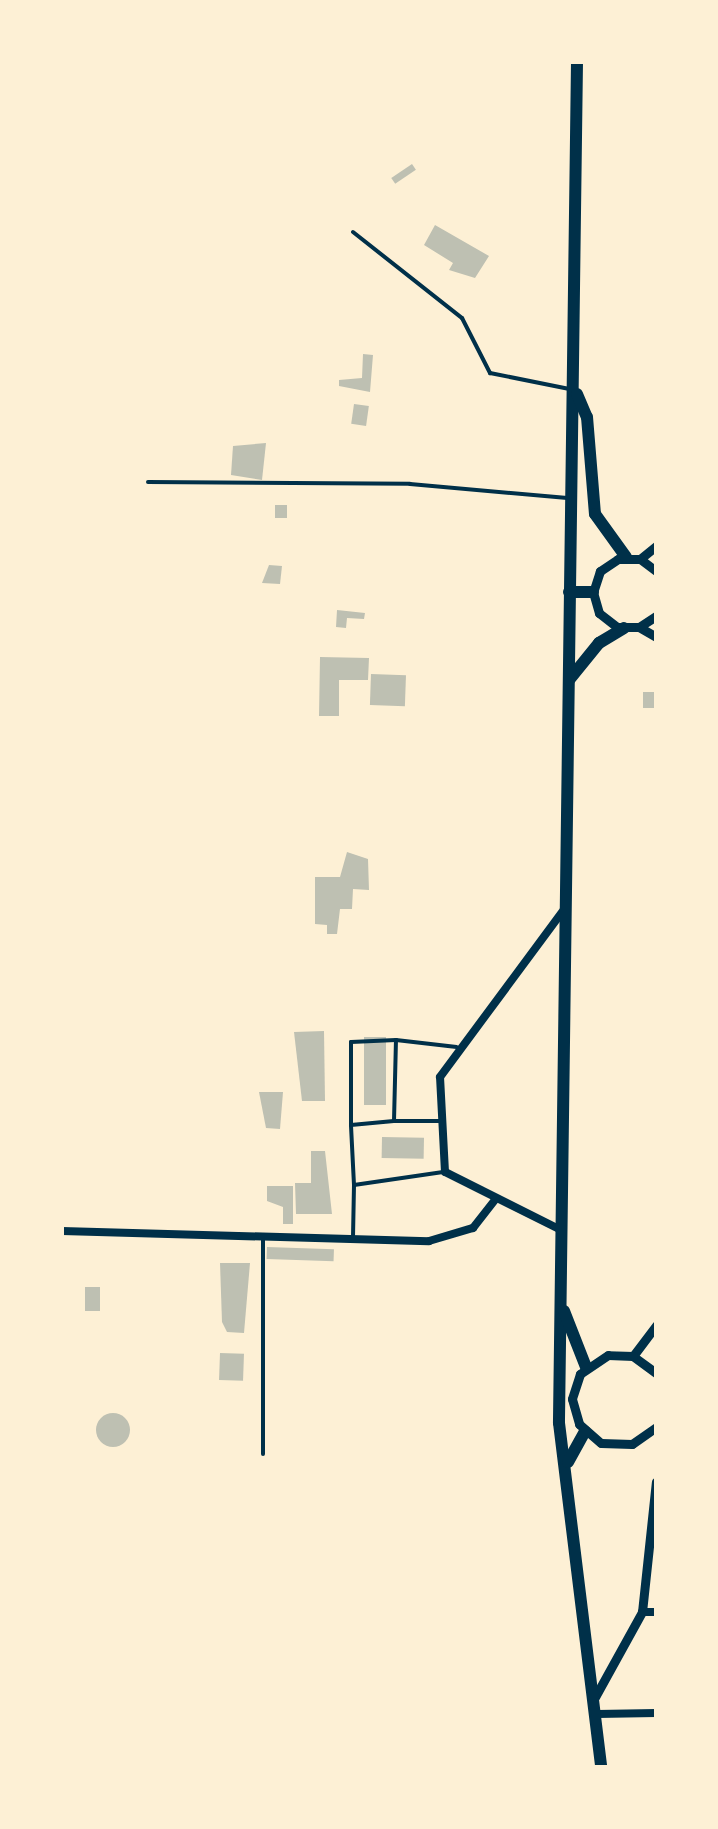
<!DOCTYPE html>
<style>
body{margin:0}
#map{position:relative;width:718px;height:1829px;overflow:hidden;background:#fdf0d5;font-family:"Varela Round",sans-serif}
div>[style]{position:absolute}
.building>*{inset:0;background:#bec0b2;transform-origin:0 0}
.round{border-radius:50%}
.service>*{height:4px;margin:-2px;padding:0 2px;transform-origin:2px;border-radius:2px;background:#003049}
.minor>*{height:8px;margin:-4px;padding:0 4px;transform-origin:4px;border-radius:4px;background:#003049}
.tertiary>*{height:9px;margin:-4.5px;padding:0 4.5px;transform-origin:4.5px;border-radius:4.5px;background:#003049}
.trunk>*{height:12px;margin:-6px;padding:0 6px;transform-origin:6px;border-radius:6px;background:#003049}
span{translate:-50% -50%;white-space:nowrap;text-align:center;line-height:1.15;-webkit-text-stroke:6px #fdf0d5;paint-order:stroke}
.frame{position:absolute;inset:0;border:64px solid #fdf0d5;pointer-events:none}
</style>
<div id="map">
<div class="building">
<i style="left:412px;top:164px;width:7px;height:25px;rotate:56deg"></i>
<i style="clip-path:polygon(435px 225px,489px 256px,475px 278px,449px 270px,453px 263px,424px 245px)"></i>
<i style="clip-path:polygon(363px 354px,373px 355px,370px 392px,339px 386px,339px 380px,362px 378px)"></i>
<i style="left:354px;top:404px;width:15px;height:20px;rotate:8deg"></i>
<i style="clip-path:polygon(266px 443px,262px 480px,231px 475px,233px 446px)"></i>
<i style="left:275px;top:505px;width:12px;height:13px"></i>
<i style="clip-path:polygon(269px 565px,282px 566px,280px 584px,262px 583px)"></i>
<i style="clip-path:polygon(337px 610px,365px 613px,364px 619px,347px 618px,346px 628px,336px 627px)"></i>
<i style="clip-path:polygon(320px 657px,369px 658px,368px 680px,339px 680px,339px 716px,319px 716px)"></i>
<i style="left:371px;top:674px;width:35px;height:31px;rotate:2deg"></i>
<i style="left:643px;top:692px;width:13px;height:16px"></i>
<i style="clip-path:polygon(347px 852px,368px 859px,369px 890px,353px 889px,352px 909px,340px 909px,337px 934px,327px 934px,327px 925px,315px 924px,315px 877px,340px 877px)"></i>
<i style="clip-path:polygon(324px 1031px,325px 1101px,302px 1101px,294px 1032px)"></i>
<i style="left:364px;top:1037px;width:22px;height:68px"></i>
<i style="clip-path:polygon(259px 1092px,283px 1092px,280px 1129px,266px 1128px)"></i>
<i style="left:382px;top:1137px;width:42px;height:21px;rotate:1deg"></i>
<i style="clip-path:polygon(311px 1151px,325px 1151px,332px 1214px,296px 1214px,295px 1183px,311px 1183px)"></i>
<i style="clip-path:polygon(267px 1186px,293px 1186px,293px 1224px,283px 1224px,283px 1207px,267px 1201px)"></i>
<i style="left:267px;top:1247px;width:67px;height:12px;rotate:2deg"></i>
<i style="clip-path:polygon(220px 1263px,250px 1263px,244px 1333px,227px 1332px,222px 1322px)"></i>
<i style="left:85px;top:1287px;width:15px;height:24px"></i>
<i style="left:220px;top:1353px;width:24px;height:27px;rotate:2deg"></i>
<i class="round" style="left:96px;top:1413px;width:34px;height:34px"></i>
</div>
<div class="service">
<i style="left:353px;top:232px;width:139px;rotate:38.3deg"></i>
<i style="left:462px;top:318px;width:62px;rotate:63deg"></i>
<i style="left:490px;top:373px;width:81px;rotate:11.4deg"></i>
<i style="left:148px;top:482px;width:262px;rotate:0.4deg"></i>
<i style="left:410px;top:484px;width:158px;rotate:5.1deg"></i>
<i style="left:440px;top:1121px;width:46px;rotate:180deg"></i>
<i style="left:394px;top:1121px;width:81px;rotate:-88.6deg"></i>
<i style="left:396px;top:1040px;width:61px;rotate:6.5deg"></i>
<i style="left:351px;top:1125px;width:83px;rotate:-90deg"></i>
<i style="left:351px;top:1042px;width:45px;rotate:-2.5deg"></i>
<i style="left:354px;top:1185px;width:60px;rotate:-92.9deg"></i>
<i style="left:351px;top:1125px;width:43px;rotate:-5.3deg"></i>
<i style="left:353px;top:1237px;width:52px;rotate:-88.9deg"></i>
<i style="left:354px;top:1185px;width:90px;rotate:-8.3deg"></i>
<i style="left:263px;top:1454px;width:216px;rotate:-90deg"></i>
</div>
<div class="minor">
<i style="left:559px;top:1229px;width:127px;rotate:-153.4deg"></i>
<i style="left:445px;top:1172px;width:95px;rotate:-93deg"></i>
<i style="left:440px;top:1077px;width:212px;rotate:-53.5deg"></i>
<i style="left:62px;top:1231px;width:367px;rotate:1.6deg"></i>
<i style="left:429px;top:1241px;width:46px;rotate:-16.5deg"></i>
<i style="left:473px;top:1228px;width:37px;rotate:-52deg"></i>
<i style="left:642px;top:1612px;width:14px"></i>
<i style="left:597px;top:1714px;width:59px;rotate:-1deg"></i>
</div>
<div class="tertiary">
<i style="left:640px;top:559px;width:21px;rotate:-39deg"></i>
<i style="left:656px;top:571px;width:20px;rotate:-143deg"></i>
<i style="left:640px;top:559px;width:22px;rotate:180deg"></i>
<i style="left:618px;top:559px;width:22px;rotate:146deg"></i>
<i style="left:600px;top:571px;width:22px;rotate:108deg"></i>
<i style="left:593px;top:592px;width:22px;rotate:74deg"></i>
<i style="left:599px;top:613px;width:23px;rotate:38deg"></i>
<i style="left:617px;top:627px;width:22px"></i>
<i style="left:639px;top:627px;width:20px;rotate:-33deg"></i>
<i style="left:639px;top:627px;width:20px;rotate:30deg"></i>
<i style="left:633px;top:1356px;width:39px;rotate:-53deg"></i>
<i style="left:656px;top:1373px;width:29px;rotate:-144deg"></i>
<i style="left:633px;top:1356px;width:25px;rotate:-178deg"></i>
<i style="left:608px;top:1355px;width:34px;rotate:146deg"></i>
<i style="left:580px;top:1374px;width:26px;rotate:108deg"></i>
<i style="left:572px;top:1399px;width:26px;rotate:74deg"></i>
<i style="left:579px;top:1424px;width:29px;rotate:41deg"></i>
<i style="left:601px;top:1443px;width:31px;rotate:2deg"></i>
<i style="left:632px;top:1444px;width:29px;rotate:-35deg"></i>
<i style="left:595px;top:1697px;width:97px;rotate:-61.1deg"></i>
<i style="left:642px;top:1612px;width:131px;rotate:-83.9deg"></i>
</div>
<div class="trunk">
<i style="left:577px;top:62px;width:1361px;rotate:90.76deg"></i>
<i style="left:559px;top:1423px;width:347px;rotate:83deg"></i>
<i style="left:577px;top:394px;width:25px;rotate:67deg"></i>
<i style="left:587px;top:417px;width:97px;rotate:85.3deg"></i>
<i style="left:595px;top:514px;width:53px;rotate:54.2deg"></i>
<i style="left:569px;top:592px;width:24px"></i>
<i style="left:569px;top:680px;width:48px;rotate:-51deg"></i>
<i style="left:599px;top:643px;width:29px;rotate:-31deg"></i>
<i style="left:564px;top:1311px;width:60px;rotate:68.6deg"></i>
<i style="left:568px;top:1462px;width:35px;rotate:-61deg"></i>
</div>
<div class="frame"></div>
</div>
